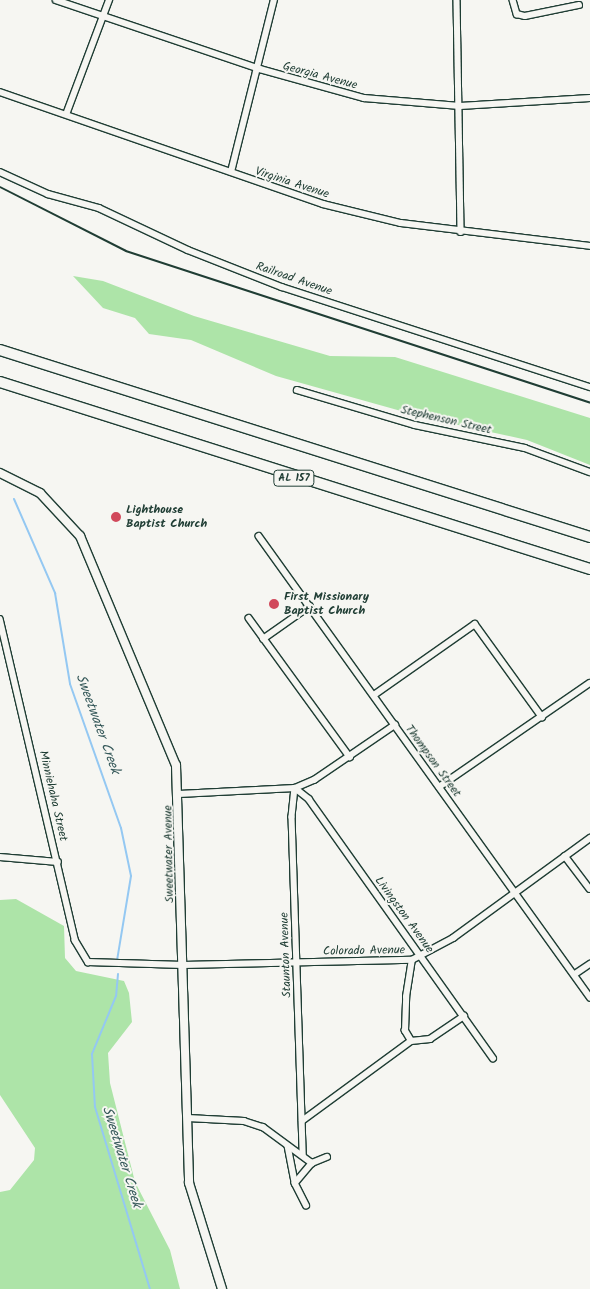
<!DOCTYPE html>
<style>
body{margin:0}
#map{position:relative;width:590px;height:1289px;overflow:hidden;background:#f6f6f2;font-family:Kalam,sans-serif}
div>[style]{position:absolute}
.green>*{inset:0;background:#ade4a8}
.stream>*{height:2px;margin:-1px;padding:0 1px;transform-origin:1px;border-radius:1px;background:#94c8f2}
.roads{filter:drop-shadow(1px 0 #1f3d34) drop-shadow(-1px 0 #1f3d34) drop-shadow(0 1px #1f3d34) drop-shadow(0 -1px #1f3d34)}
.street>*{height:5.5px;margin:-2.75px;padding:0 2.75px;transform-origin:2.75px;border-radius:2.75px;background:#f6f6f2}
.secondary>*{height:8px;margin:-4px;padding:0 4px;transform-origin:4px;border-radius:4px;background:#f6f6f2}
.highway>*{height:10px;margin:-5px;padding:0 5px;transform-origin:5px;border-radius:5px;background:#f6f6f2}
.rail>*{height:2px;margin:-1px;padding:0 1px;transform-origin:1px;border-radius:1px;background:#1f3d34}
.dots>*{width:14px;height:14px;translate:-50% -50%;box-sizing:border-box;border:2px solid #f6f6f2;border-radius:50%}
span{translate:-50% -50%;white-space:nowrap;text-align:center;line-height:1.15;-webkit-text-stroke:4px #f6f6f2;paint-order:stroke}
.shield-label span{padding:1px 4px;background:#f6f6f2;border:1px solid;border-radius:4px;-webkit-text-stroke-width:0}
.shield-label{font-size:11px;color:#1f3d34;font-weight:700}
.street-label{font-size:12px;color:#1f3d34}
.poi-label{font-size:12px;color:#1f3d34;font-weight:700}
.left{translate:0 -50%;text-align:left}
.water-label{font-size:14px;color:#36595a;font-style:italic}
</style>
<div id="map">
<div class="green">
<i style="clip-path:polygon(73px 276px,103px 281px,194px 316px,330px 356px,395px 357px,590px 418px,590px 465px,527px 440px,426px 418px,276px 376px,191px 340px,149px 334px,135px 318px,103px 308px)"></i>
<i style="clip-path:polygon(16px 899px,64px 926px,65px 958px,76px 971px,124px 981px,129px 993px,132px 1022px,108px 1053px,110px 1083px,135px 1182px,170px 1250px,180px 1289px,0 1289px,0 1192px,10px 1190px,34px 1160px,35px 1148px,0 1095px,0 900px)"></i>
</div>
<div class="stream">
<i style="left:14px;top:499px;width:103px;rotate:66.4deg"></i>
<i style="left:55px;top:593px;width:92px;rotate:80.6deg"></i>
<i style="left:70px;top:684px;width:153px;rotate:70.5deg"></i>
<i style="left:121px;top:828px;width:49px;rotate:78.2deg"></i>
<i style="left:131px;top:876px;width:86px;rotate:99.4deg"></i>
<i style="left:118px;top:974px;width:22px;rotate:95deg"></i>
<i style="left:116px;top:996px;width:63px;rotate:112.5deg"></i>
<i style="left:92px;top:1054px;width:53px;rotate:86.8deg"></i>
<i style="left:95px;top:1107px;width:190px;rotate:73.2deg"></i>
</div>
<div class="roads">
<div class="street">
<i style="left:56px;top:0;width:215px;rotate:18.7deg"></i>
<i style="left:260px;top:69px;width:108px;rotate:15.6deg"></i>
<i style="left:364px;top:98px;width:96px;rotate:4.8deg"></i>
<i style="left:460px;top:106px;width:130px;rotate:-3.5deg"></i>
<i style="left:457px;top:0;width:232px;rotate:89deg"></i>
<i style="left:513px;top:0;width:15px;rotate:74deg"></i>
<i style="left:517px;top:14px;width:8px;rotate:14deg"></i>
<i style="left:525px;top:16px;width:55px;rotate:-11.5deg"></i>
<i style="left:0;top:92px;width:342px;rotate:19.1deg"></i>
<i style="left:323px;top:204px;width:80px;rotate:13.7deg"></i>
<i style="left:401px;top:223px;width:190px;rotate:6.9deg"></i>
<i style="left:67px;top:112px;width:120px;rotate:-69.4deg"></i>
<i style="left:0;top:172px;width:53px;rotate:24.6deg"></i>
<i style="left:48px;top:194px;width:53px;rotate:15.4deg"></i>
<i style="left:99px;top:208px;width:98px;rotate:25.3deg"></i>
<i style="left:188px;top:250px;width:101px;rotate:21.5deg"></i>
<i style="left:282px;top:287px;width:324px;rotate:18deg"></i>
<i style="left:231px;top:172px;width:177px;rotate:-76deg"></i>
<i style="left:297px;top:390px;width:123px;rotate:16.5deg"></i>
<i style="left:415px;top:425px;width:112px;rotate:11.8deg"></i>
<i style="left:525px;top:448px;width:69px;rotate:20.3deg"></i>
<i style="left:259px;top:536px;width:568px;rotate:54.32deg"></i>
<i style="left:249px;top:618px;width:172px;rotate:54deg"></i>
<i style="left:0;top:619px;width:330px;rotate:76.8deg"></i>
<i style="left:75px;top:940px;width:26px;rotate:59deg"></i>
<i style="left:88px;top:962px;width:95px;rotate:1.8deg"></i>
<i style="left:183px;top:965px;width:229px;rotate:-1.3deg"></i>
<i style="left:412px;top:960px;width:47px;rotate:-28.2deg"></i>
<i style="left:453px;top:938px;width:170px;rotate:-36.1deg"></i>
<i style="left:263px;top:639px;width:57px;rotate:-35.1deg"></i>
<i style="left:374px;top:695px;width:123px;rotate:-35.1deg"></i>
<i style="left:475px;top:624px;width:115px;rotate:54.2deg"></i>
<i style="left:439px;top:787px;width:183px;rotate:-34.6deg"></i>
<i style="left:295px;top:788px;width:29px;rotate:96deg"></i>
<i style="left:292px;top:817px;width:338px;rotate:88.1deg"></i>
<i style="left:295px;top:788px;width:18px;rotate:38deg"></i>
<i style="left:309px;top:799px;width:318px;rotate:54.6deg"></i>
<i style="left:179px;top:794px;width:116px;rotate:-3deg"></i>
<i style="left:295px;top:788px;width:21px;rotate:-23deg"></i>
<i style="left:314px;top:780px;width:98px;rotate:-34.2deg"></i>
<i style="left:565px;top:856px;width:41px;rotate:52.9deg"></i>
<i style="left:0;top:857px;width:58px;rotate:4.9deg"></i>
<i style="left:575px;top:974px;width:18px;rotate:-34deg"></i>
<i style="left:411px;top:1041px;width:12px;rotate:-121deg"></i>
<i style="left:405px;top:1031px;width:34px;rotate:-88deg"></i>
<i style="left:406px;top:997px;width:37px;rotate:-81deg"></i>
<i style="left:411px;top:1041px;width:19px;rotate:-6deg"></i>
<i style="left:430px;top:1039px;width:41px;rotate:-34.1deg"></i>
<i style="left:188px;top:1118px;width:56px;rotate:3.1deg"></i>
<i style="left:244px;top:1121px;width:20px;rotate:18deg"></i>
<i style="left:263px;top:1127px;width:61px;rotate:36.3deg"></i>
<i style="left:312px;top:1163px;width:16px;rotate:-22deg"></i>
<i style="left:302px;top:1121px;width:135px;rotate:-36.3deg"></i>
<i style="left:288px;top:1146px;width:38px;rotate:79deg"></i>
<i style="left:295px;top:1183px;width:25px;rotate:63deg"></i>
<i style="left:295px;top:1183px;width:26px;rotate:-50deg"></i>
</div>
<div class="secondary">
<i style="left:0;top:473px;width:45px;rotate:26.6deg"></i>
<i style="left:40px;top:493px;width:59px;rotate:47.1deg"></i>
<i style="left:80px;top:536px;width:248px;rotate:67.3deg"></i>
<i style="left:176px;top:765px;width:418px;rotate:88.2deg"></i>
<i style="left:189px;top:1183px;width:111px;rotate:72.7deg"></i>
</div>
<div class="highway">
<i style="left:0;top:350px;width:619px;rotate:17.59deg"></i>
<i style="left:0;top:382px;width:619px;rotate:17.59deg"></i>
</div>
</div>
<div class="rail">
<i style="left:0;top:187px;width:141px;rotate:26.9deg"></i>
<i style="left:126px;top:251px;width:488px;rotate:18.1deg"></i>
</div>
<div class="dots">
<i style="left:116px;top:517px;background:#d1495b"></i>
<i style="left:274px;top:604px;background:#d1495b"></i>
</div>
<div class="shield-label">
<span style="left:294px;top:478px">AL 157</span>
</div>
<div class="street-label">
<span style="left:320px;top:76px;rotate:15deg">Georgia Avenue</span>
<span style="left:292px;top:183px;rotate:18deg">Virginia Avenue</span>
<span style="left:294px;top:279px;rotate:19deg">Railroad Avenue</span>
<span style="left:446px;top:420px;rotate:13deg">Stephenson Street</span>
<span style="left:433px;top:761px;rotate:54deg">Thompson Street</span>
<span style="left:53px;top:796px;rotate:77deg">Minniehaha Street</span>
<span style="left:169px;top:854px;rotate:-91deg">Sweetwater Avenue</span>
<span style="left:404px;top:915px;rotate:54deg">Livingston Avenue</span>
<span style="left:364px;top:951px;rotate:-1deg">Colorado Avenue</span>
<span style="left:286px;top:955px;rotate:-92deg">Staunton Avenue</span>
</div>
<div class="poi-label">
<span class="left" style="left:126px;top:517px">Lighthouse<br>Baptist Church</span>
<span class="left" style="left:284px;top:604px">First Missionary<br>Baptist Church</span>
</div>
<div class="water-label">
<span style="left:98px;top:724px;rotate:70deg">Sweetwater Creek</span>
<span style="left:122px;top:1157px;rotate:73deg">Sweetwater Creek</span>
</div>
</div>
